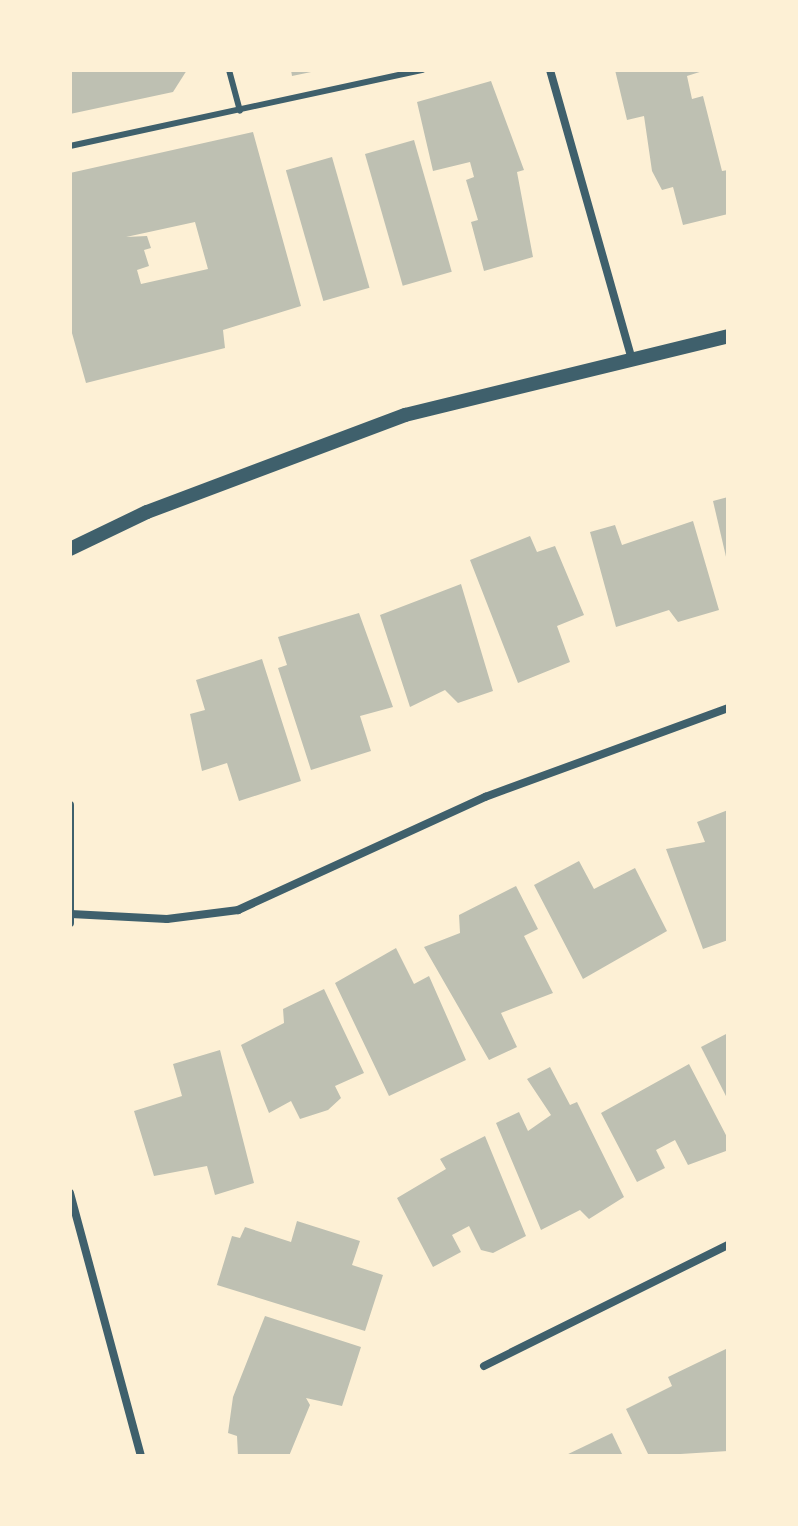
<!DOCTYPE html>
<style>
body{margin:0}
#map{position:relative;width:798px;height:1526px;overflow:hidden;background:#fdf0d5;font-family:"Asap Condensed",sans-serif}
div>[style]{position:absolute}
.building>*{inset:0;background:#bec0b2;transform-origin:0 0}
.service>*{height:6px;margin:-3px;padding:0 3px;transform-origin:3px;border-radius:3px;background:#3f606c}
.minor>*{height:8px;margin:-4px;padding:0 4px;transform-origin:4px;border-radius:4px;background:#3f606c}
.tertiary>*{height:14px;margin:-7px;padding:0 7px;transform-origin:7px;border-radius:7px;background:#3f606c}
span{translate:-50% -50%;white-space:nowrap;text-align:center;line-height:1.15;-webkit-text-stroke:6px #fdf0d5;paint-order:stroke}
.frame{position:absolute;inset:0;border:72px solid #fdf0d5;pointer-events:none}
</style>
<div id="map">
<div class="building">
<i style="clip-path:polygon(70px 70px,187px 70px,173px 92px,70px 114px)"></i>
<i style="clip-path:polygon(291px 70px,316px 70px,316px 71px,292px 76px)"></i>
<i style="clip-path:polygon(615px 70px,706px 70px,687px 76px,692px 99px,703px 96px,722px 171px,728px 170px,728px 214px,683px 225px,673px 187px,662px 190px,652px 171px,644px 116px,627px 120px)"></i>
<i style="clip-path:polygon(491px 81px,524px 170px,517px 172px,533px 257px,484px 271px,471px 222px,478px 220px,466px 180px,474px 177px,470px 162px,433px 171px,417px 102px)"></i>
<i style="clip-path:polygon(evenodd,253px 132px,301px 306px,223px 330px,225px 348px,86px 383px,70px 326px,70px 173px,253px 132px,195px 222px,208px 269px,141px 284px,137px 270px,149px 266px,144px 250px,151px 248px,147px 236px,126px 237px,195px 222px)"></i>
<i style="left:414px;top:140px;width:137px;height:51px;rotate:74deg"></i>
<i style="left:332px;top:157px;width:136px;height:48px;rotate:74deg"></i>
<i style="clip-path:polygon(728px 497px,728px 561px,727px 561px,713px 501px)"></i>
<i style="clip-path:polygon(693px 521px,719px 610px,678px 622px,669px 610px,616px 627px,590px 532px,615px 525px,622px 545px)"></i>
<i style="clip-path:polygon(530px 536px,537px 552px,555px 546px,584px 615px,557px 626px,570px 662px,518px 683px,470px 560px)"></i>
<i style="clip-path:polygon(461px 584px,493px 691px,458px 703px,445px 690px,410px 707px,380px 615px)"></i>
<i style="clip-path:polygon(359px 613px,393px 707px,360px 716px,371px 751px,311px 770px,278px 668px,287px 665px,278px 637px)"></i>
<i style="clip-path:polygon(262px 659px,301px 781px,239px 801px,227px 763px,202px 771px,190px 714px,205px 710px,196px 680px)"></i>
<i style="clip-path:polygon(728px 810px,728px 940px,703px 949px,666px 849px,705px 842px,697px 822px)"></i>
<i style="clip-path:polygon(579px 861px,594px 889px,635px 868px,667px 931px,583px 979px,534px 885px)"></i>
<i style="clip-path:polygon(516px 886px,538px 929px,524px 936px,553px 993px,501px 1013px,517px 1047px,489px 1060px,424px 947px,460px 933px,459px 915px)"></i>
<i style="clip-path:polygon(396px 948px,414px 984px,429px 976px,466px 1060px,389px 1096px,335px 983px)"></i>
<i style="clip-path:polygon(324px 989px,364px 1073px,335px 1086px,341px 1098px,328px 1110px,300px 1119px,291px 1101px,269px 1113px,241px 1045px,284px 1023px,283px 1009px)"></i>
<i style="clip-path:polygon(728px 1033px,728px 1100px,701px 1047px)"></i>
<i style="clip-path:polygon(220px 1050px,254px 1183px,215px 1195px,207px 1166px,154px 1176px,134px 1111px,182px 1096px,173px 1064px)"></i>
<i style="clip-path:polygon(689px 1064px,728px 1139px,726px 1151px,688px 1165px,675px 1140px,656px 1150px,665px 1168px,637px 1182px,601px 1113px)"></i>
<i style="clip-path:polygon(550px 1067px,570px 1105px,577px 1102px,624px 1197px,589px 1219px,580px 1210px,541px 1230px,496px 1123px,519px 1112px,528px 1131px,551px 1115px,527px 1079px)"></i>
<i style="clip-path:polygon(485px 1136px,526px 1236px,493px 1253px,481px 1250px,469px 1226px,452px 1235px,461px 1252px,433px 1267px,397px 1198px,446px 1169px,440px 1159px)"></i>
<i style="clip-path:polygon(297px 1221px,360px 1241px,352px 1265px,383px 1275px,365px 1331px,217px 1285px,232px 1236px,240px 1238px,245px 1227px,291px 1242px)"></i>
<i style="clip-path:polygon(265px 1316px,361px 1347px,342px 1406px,306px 1398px,310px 1405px,289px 1456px,238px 1456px,237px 1436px,228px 1433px,233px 1397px)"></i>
<i style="clip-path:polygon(728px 1348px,728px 1451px,649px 1456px,626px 1409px,672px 1386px,668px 1377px)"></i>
<i style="clip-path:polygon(612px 1433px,623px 1456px,564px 1456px)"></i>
</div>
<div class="service">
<i style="left:229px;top:70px;width:42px;rotate:75deg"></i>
<i style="left:70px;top:146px;width:361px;rotate:-12.2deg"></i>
</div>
<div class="minor">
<i style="left:550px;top:70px;width:297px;rotate:74.2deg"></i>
<i style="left:70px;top:805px;width:118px;rotate:90deg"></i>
<i style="left:71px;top:914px;width:96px;rotate:3deg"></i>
<i style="left:167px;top:919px;width:72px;rotate:-7.2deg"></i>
<i style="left:238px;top:910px;width:272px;rotate:-24.6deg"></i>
<i style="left:485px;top:797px;width:259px;rotate:-20.1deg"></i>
<i style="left:70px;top:1193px;width:272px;rotate:74.9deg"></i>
<i style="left:484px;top:1366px;width:272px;rotate:-26.4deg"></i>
</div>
<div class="tertiary">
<i style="left:70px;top:549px;width:85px;rotate:-25.7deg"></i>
<i style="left:147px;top:512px;width:276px;rotate:-20.6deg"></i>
<i style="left:405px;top:415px;width:333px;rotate:-13.7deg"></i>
</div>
<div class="frame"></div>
</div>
